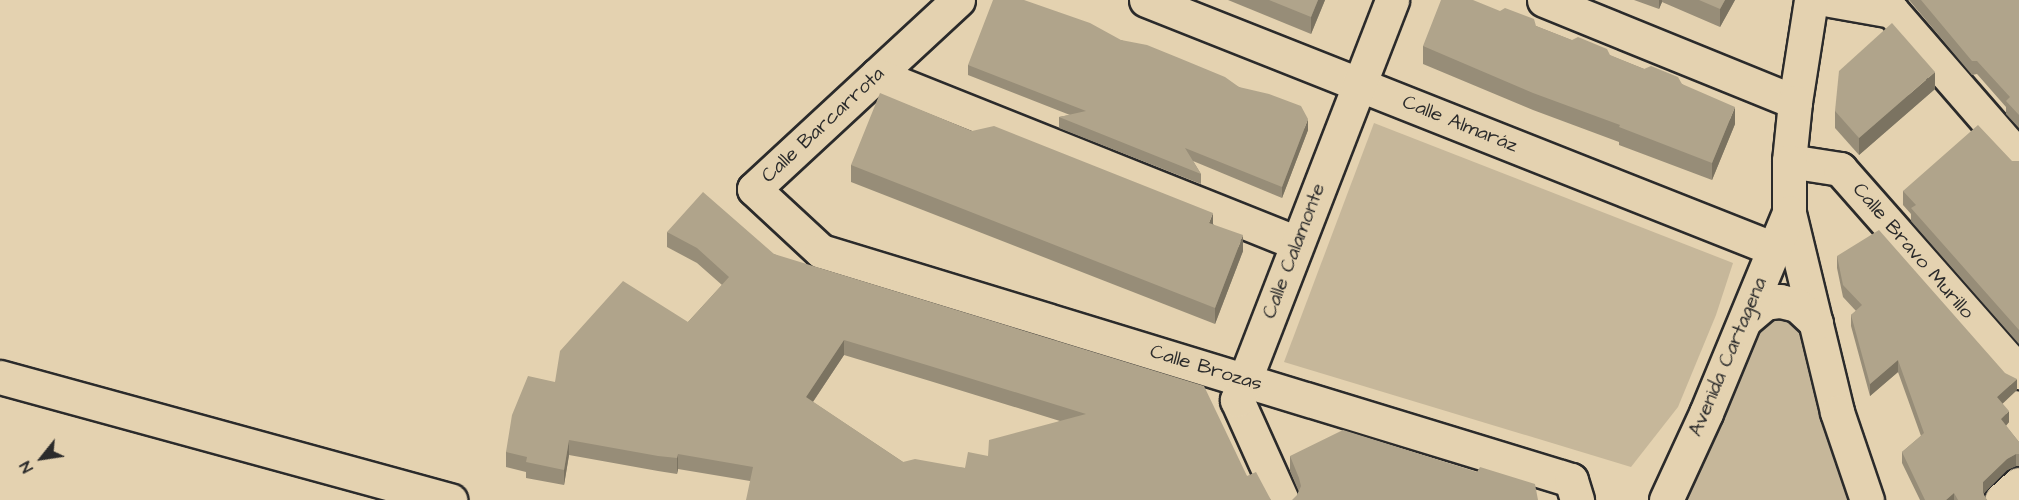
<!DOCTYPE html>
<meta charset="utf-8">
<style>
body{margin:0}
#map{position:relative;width:2019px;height:500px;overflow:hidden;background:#e4d2b0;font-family:"Architects Daughter",sans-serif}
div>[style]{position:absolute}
.green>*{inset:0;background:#c6b79a}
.roads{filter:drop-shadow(2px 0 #2b2b2b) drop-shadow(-2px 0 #2b2b2b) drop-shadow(0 2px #2b2b2b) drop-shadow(0 -2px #2b2b2b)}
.street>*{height:33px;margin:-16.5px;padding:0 16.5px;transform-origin:16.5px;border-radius:16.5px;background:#e4d2b0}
.secondary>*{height:33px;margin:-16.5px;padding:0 16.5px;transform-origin:16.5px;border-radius:16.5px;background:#e4d2b0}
.wall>*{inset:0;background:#978d78}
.shaded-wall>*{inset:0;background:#7b7361}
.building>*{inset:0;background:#b0a48b}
span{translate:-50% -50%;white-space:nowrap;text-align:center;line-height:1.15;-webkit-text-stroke:4.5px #e4d2b0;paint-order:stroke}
.street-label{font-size:20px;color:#2b2b2b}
.north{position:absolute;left:12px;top:428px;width:60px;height:60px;-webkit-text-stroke:4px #e4d2b0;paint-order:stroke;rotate:240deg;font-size:16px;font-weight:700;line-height:24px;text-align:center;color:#2b2b2b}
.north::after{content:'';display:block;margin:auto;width:21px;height:27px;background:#2b2b2b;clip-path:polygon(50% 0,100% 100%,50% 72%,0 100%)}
</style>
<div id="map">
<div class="green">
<i style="clip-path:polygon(1374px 123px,1733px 263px,1716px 315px,1678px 407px,1631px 467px,1284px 362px)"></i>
<i style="clip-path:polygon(1797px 305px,1867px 500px,1666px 500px,1746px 319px)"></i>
</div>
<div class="roads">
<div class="street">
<i style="left:958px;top:0;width:278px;rotate:137.2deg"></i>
<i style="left:754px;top:189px;width:91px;rotate:42.8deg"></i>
<i style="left:821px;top:251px;width:784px;rotate:16.98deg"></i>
<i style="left:1571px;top:480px;width:21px;rotate:73deg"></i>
<i style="left:1146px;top:0;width:676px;rotate:21.63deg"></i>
<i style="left:1544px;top:0;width:271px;rotate:22.1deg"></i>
<i style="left:1830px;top:0;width:63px;rotate:10.1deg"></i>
<i style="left:1892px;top:11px;width:194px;rotate:49deg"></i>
<i style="left:877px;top:75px;width:452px;rotate:21.8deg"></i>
<i style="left:1789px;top:161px;width:52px;rotate:8.9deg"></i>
<i style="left:1840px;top:169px;width:271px;rotate:48.6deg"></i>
<i style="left:1282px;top:500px;width:110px;rotate:-114.2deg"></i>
<i style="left:1237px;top:400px;width:429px;rotate:-68.8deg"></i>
<i style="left:2001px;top:500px;width:24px;rotate:-42deg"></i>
</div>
<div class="secondary">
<i style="left:1811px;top:0;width:103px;rotate:98.9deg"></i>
<i style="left:1795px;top:102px;width:59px;rotate:95.8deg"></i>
<i style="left:1789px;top:161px;width:52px;rotate:90deg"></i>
<i style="left:1789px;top:213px;width:205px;rotate:76.4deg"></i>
<i style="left:1837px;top:412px;width:93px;rotate:71.2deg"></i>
<i style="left:1746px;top:319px;width:25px;rotate:-40deg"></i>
<i style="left:1765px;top:303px;width:15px;rotate:-8deg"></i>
<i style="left:1780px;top:301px;width:17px;rotate:13deg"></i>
<i style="left:1797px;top:305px;width:26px;rotate:43deg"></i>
<i style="left:0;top:377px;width:467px;rotate:15.3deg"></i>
<i style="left:1666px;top:500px;width:96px;rotate:-65.3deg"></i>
<i style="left:1706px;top:413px;width:217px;rotate:-67.5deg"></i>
</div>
</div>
<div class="wall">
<i style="clip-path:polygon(1228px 0,1325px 0,1311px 34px)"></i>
<i style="clip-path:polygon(1634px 0,1735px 0,1720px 27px,1662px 2px,1659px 9px)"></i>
<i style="clip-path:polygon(1909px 0,2019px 0,2019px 128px,2006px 114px,2006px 107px,1977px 74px,1972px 75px)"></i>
<i style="clip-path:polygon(1536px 26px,1682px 84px,1735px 124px,1712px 180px,1619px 145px,1619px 142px,1533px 110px,1423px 64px,1423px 46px)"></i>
<i style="clip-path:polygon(1121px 40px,1239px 87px,1308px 130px,1282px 198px,1193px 161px,1201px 174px,1201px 184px,1059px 128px,1059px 117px,1070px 115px,968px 75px,968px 65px)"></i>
<i style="clip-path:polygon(1935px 89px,1859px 155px,1835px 128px,1835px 111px)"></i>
<i style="clip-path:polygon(972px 131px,1213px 224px,1243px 251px,1215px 324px,851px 182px,851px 165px)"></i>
<i style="clip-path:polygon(2012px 161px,2019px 161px,2019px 344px,1911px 221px,1911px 214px,1903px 205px,1903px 191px)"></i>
<i style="clip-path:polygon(evenodd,667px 232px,774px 254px,1247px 476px,1271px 500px,750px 481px,678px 469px,677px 474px,658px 471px,569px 455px,564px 485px,526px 478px,526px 472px,506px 467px,506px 452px,555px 382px,688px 322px,722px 285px,697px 263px,667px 247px,667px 232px,844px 355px,930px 381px,1060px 421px,988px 456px,965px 468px,903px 462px,813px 402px,844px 355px)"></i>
<i style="clip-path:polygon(1837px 256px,2017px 390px,2002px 403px,2009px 422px,2006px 426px,2019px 442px,2019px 466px,2016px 466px,2007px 470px,1983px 494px,1987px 500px,1920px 500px,1902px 463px,1902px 452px,1921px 436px,1898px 372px,1870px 396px,1851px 326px,1851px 315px,1856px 311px,1843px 297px,1837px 268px)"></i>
<i style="clip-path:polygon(1290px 456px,1538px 500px,1297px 495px,1299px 492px,1290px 471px)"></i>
</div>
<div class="shaded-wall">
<i style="clip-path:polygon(1318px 0,1325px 0,1311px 34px,1311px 17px)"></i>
<i style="clip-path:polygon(1659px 0,1662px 0,1662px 2px,1659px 9px)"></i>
<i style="clip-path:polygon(1725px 0,1735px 0,1720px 27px,1720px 9px)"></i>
<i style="clip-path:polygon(1935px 72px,1935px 89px,1859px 155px,1859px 138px)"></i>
<i style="clip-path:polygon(1735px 107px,1735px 124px,1712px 180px,1712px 163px)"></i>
<i style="clip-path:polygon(1308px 119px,1308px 130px,1282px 198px,1282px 187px)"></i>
<i style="clip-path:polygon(1213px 213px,1213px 229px,1209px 223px)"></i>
<i style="clip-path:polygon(1243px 235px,1243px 251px,1215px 324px,1215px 308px)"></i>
<i style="clip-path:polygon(844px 340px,844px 355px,806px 412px,806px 397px)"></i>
<i style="clip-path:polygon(1898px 360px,1898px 372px,1870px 396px,1870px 384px)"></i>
<i style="clip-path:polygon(2017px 379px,2017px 390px,1997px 409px,1997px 397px)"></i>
<i style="clip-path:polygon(2009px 411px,2009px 422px,2001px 431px,2001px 419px)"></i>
<i style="clip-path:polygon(569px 440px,569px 455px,564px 485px,564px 470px)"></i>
<i style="clip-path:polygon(678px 454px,678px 469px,677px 474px,677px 458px)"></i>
<i style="clip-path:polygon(2016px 454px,2016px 466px,2007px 470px,1983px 494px,1983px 500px,1983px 482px,2007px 459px)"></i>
<i style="clip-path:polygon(1954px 493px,1954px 500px,1946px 500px)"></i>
</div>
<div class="building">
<i style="clip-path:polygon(993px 0,1024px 0,1090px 23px,1121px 40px,1147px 45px,1179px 58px,1225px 77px,1239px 87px,1269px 94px,1301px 106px,1308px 119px,1282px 187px,1185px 148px,1201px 174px,1059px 117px,1086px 111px,968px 65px)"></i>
<i style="clip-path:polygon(1269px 0,1318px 0,1311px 17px)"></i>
<i style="clip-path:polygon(1441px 0,1473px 0,1500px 11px,1505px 8px,1534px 19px,1536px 26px,1572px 40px,1578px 37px,1607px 49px,1610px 55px,1644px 69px,1651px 66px,1678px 77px,1682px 84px,1735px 107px,1712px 163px,1619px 127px,1620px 125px,1533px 93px,1423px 46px)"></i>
<i style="clip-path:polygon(1699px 0,1725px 0,1720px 9px)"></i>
<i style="clip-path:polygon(1921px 0,2019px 0,2019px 115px,2006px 101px,2010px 97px,1977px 61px,1972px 61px)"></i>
<i style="clip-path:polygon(1892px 23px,1935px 72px,1859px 138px,1835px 111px,1839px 71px)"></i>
<i style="clip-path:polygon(880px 93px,972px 131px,994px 126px,1213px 213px,1209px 223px,1243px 235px,1215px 308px,851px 165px)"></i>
<i style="clip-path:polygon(1978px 125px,2012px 161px,2019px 161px,2019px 330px,1911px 208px,1916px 205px,1903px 191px)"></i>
<i style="clip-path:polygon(evenodd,703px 192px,774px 254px,1204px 386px,1247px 476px,1256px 472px,1271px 500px,746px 500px,753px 467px,678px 454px,677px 458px,658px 456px,569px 440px,564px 470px,526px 462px,527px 457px,506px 452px,512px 415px,528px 376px,555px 382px,560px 351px,623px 281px,688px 322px,729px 277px,697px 248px,667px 232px,703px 192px,844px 340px,930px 366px,1086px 414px,989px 440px,988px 456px,968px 452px,965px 468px,915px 459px,903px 462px,806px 397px,844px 340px)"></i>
<i style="clip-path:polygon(1879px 230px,2005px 373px,2017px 379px,1997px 397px,2009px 411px,2001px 419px,2019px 442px,2019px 454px,2016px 454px,2007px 459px,1983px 482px,1983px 493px,1987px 500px,1958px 500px,1954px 493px,1946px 500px,1925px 500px,1902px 452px,1924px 433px,1898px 360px,1870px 384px,1851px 315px,1862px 305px,1843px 285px,1837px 256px)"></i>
<i style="clip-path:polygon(1343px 430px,1477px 472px,1480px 467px,1535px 484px,1538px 500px,1292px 500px,1297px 495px,1301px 486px,1299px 478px,1290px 456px)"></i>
</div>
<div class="street-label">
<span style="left:1460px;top:124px;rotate:22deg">Calle Almaráz</span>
<span style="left:823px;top:125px;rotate:-43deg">Calle Barcarrota</span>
<span style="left:1294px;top:251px;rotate:-69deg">Calle Calamonte</span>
<span style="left:1913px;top:251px;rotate:49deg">Calle Bravo Murillo</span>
<span style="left:1728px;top:357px;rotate:-67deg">Avenida Cartagena</span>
<span style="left:1206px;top:368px;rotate:17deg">Calle Brozas</span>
</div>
<div class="north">N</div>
</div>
